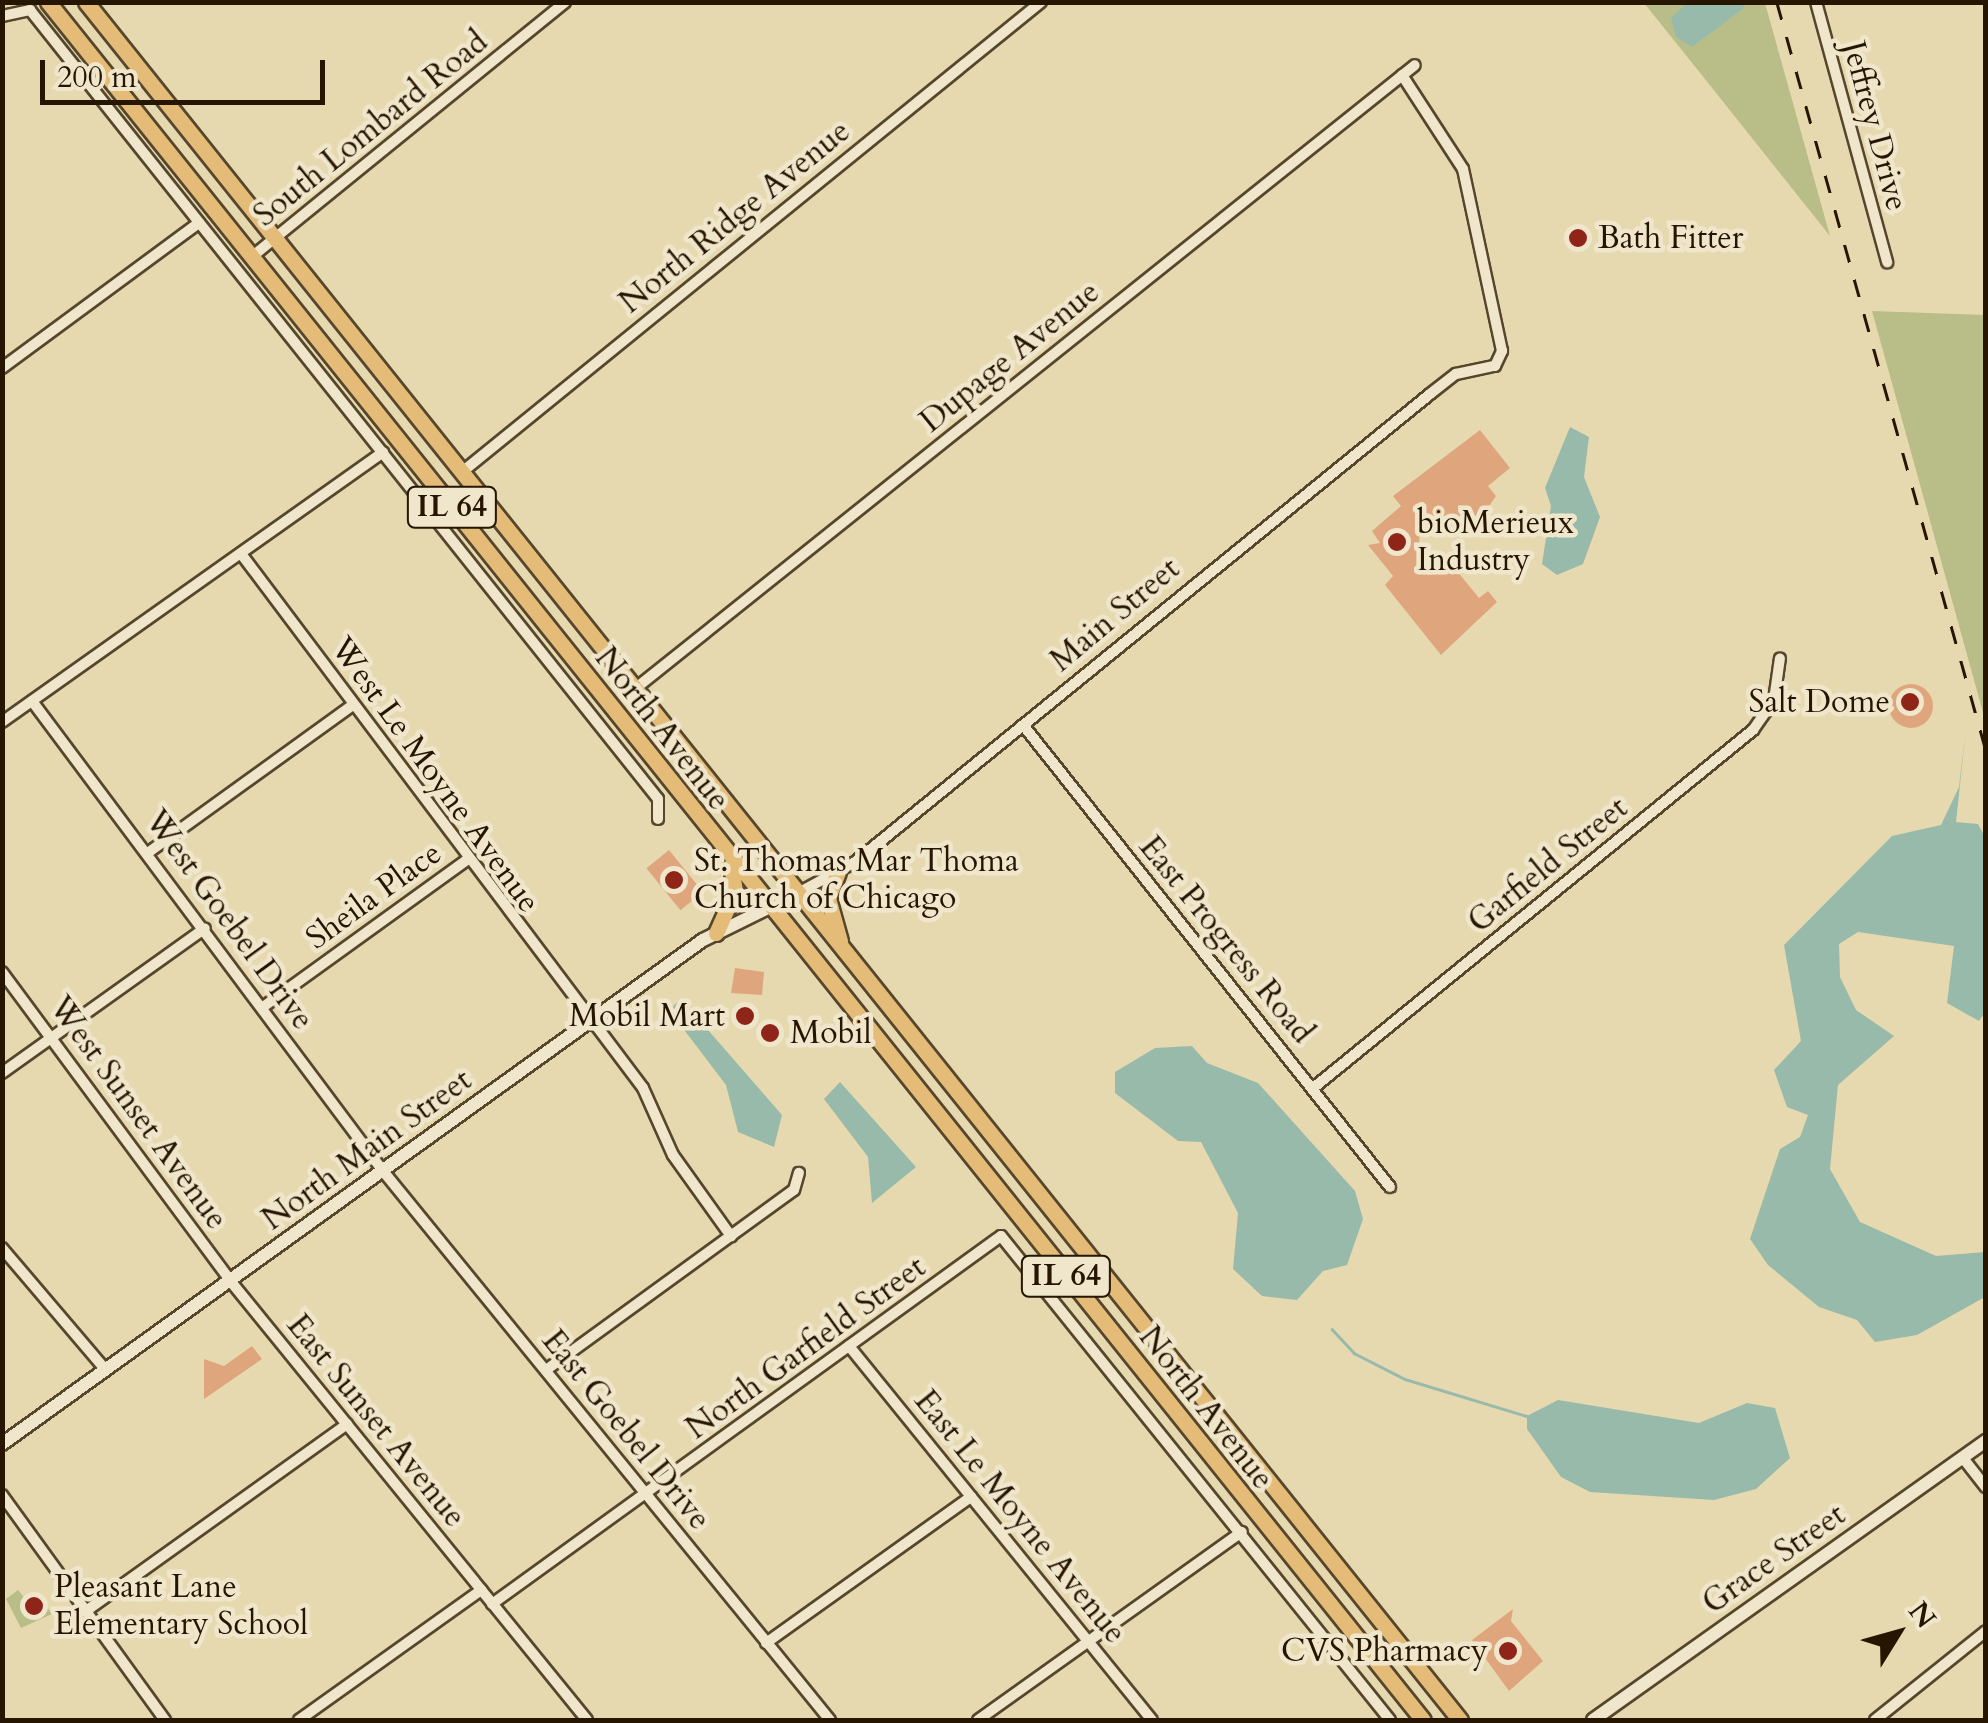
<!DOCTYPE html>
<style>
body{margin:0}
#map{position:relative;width:1988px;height:1723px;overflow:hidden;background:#e7d9af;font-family:Cardo,serif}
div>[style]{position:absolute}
.green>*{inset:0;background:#b9be88}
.water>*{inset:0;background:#97baab}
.stream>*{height:2.5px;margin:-1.25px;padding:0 1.25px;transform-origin:1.25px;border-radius:1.25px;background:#97baab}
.building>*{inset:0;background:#dfa67d;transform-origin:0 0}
.round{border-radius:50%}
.roads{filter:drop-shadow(2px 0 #56462c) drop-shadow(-2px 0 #56462c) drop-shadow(0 2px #56462c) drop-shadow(0 -2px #56462c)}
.minor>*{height:10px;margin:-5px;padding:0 5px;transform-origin:5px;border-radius:5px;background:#efe6cb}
.tertiary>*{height:12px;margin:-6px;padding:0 6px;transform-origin:6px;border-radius:6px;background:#efe6cb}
.primary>*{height:15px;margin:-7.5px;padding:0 7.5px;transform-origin:7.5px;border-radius:7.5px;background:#e4bc78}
.rail>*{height:2.5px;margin-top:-1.25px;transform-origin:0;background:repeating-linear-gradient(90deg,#261501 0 18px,transparent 0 36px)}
.dots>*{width:28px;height:28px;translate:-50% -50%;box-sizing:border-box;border:5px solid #efe6cb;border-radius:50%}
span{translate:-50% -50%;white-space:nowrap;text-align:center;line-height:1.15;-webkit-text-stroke:9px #efe6cb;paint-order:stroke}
.shield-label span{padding:2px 8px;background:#efe6cb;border:2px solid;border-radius:8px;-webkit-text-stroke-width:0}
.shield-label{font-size:30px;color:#261501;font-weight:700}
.street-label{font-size:32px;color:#261501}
.poi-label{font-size:32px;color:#261501}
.left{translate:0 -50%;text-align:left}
.right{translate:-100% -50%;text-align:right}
.frame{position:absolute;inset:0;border:5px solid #261501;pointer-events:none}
.north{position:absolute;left:1848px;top:1583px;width:100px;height:100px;-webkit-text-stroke:8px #efe6cb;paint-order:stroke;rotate:53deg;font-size:28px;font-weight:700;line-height:40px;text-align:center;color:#261501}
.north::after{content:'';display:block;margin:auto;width:35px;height:45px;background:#261501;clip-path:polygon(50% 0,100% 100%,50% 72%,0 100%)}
.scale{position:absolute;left:40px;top:60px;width:285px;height:45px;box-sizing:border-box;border:5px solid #261501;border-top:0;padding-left:12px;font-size:30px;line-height:35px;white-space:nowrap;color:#261501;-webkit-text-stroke:8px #efe6cb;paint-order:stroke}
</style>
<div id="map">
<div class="green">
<i style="clip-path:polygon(1644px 3px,1765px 3px,1830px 236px,1697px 69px)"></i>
<i style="clip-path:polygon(1872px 311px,1985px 315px,1985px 720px,1953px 604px)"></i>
<i style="clip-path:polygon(18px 1590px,27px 1601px,37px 1593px,52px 1614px,21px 1628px,6px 1599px)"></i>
</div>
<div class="water">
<i style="clip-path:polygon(1687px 3px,1743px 3px,1744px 8px,1692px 47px,1676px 37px,1671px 18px)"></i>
<i style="clip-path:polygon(1570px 427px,1589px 437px,1584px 477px,1600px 517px,1583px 564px,1557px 575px,1542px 564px,1551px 506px,1545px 488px)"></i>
<i style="clip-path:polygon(1966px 728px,1956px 822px,1978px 824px,1985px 837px,1985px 1012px,1979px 1021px,1947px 1003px,1954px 946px,1858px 932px,1839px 944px,1840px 977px,1856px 1010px,1894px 1036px,1838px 1085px,1830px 1169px,1860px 1222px,1936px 1256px,1985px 1252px,1985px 1297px,1917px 1335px,1875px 1342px,1857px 1320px,1819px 1307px,1768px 1265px,1750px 1239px,1780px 1149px,1800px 1137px,1808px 1115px,1787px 1107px,1774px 1070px,1801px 1041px,1784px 945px,1892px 836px,1941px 825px,1959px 787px)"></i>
<i style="clip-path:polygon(681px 999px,782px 1115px,774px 1147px,738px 1132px,726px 1085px,669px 1010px)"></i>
<i style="clip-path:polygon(1192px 1046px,1207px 1063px,1258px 1083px,1355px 1191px,1363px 1219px,1347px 1265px,1323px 1271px,1297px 1300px,1262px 1296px,1233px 1269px,1238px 1213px,1201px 1142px,1178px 1141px,1115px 1093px,1115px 1072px,1155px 1048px)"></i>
<i style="clip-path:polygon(840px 1082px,916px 1167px,872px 1203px,868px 1157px,824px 1099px)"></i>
<i style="clip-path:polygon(1558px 1400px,1699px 1423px,1747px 1403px,1775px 1408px,1790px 1458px,1756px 1489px,1714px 1500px,1590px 1492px,1561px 1477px,1527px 1429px,1527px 1416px)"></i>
</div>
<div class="stream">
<i style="left:1332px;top:1329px;width:33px;rotate:47deg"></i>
<i style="left:1354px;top:1353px;width:57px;rotate:27deg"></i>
<i style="left:1405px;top:1379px;width:127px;rotate:16.9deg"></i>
</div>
<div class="building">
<i style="clip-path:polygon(1480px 430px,1510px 468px,1488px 486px,1496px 496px,1487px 509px,1452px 537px,1436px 517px,1420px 530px,1418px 558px,1430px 574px,1448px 560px,1479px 598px,1488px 591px,1497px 602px,1441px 655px,1385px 585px,1393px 576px,1368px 545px,1380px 543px,1372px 531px,1401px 506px,1393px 496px)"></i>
<i class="round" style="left:1889px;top:684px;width:44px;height:44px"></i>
<i style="left:669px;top:850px;width:54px;height:29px;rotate:51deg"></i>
<i style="clip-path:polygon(735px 968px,764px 972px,762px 995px,731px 993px)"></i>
<i style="clip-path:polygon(252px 1346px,262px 1359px,204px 1399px,204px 1359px,224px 1366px)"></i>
<i style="clip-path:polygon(1513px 1609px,1511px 1621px,1543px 1661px,1509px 1691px,1472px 1640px)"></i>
</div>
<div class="roads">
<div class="minor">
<i style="left:1816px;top:2px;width:270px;rotate:74.7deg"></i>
<i style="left:2px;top:16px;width:29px;rotate:-12deg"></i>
<i style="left:30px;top:10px;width:1008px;rotate:51.48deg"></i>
<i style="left:658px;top:799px;width:20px;rotate:90deg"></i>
<i style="left:254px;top:255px;width:401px;rotate:-39.1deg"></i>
<i style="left:2px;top:368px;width:245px;rotate:-36.4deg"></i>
<i style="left:462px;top:472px;width:746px;rotate:-39.07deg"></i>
<i style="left:242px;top:555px;width:667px;rotate:53.04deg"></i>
<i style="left:643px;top:1088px;width:73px;rotate:65.9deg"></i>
<i style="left:673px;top:1155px;width:100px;rotate:54.4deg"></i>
<i style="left:636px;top:688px;width:997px;rotate:-38.65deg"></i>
<i style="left:32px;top:701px;width:587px;rotate:53.25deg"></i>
<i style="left:383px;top:1171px;width:708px;rotate:50.85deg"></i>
<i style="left:2px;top:722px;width:467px;rotate:-35.3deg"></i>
<i style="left:1023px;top:725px;width:590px;rotate:51.54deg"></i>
<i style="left:149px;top:852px;width:251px;rotate:-35.8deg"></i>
<i style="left:798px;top:893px;width:65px;rotate:-28.5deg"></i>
<i style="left:855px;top:862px;width:741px;rotate:-39.14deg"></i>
<i style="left:1430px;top:394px;width:33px;rotate:-38deg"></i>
<i style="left:1456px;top:374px;width:40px;rotate:-12deg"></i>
<i style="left:1495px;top:366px;width:17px;rotate:-65deg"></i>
<i style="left:1502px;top:351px;width:186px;rotate:-102.1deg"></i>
<i style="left:1463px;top:169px;width:112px;rotate:-123deg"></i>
<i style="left:2px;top:972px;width:387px;rotate:53.5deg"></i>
<i style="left:232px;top:1283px;width:563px;rotate:50.91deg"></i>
<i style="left:263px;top:1007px;width:251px;rotate:-35.8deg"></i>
<i style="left:2px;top:1073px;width:249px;rotate:-35.5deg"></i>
<i style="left:1312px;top:1089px;width:569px;rotate:-39.15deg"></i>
<i style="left:1753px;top:730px;width:37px;rotate:-55deg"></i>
<i style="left:1774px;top:700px;width:42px;rotate:-81.9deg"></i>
<i style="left:2px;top:1248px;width:160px;rotate:49.6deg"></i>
<i style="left:849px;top:1346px;width:481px;rotate:51deg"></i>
<i style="left:546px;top:1370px;width:306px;rotate:-36deg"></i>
<i style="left:794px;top:1190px;width:18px;rotate:-74deg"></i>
<i style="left:1963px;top:1458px;width:37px;rotate:52deg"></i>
<i style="left:2px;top:1495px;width:278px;rotate:54.1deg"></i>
<i style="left:492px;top:1604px;width:628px;rotate:-35.87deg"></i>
<i style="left:1001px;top:1236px;width:621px;rotate:51.21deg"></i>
<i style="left:86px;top:1611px;width:321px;rotate:-35.6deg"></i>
<i style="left:766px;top:1643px;width:252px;rotate:-35.5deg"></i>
<i style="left:299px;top:1720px;width:224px;rotate:-35.5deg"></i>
<i style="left:978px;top:1720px;width:324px;rotate:-35.5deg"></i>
<i style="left:1875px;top:1720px;width:142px;rotate:-38.7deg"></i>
</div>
<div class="tertiary">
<i style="left:2px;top:1444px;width:863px;rotate:-35.72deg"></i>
<i style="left:703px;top:940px;width:106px;rotate:-26.3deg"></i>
<i style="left:1593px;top:1720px;width:482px;rotate:-35.4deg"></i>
</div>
<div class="primary">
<i style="left:48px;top:2px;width:2200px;rotate:51.33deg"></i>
<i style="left:86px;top:2px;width:2200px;rotate:51.35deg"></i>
<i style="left:838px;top:872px;width:28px;rotate:111deg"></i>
<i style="left:828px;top:898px;width:45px;rotate:74.4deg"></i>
<i style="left:716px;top:933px;width:46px;rotate:-65.7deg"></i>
<i style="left:735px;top:891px;width:26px;rotate:-99deg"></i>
</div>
</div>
<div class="rail">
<i style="left:1777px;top:2px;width:777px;rotate:74.39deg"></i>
</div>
<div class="dots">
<i style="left:1578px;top:238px;background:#8f2418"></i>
<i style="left:1397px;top:542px;background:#8f2418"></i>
<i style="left:1910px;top:702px;background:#8f2418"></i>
<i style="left:674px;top:880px;background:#8f2418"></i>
<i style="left:745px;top:1016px;background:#8f2418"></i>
<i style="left:770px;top:1033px;background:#8f2418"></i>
<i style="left:34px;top:1606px;background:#8f2418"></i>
<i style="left:1508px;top:1651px;background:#8f2418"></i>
</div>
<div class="shield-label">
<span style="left:452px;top:507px">IL 64</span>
<span style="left:1066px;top:1276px">IL 64</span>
</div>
<div class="street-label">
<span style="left:1875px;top:126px;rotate:75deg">Jeffrey Drive</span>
<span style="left:371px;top:129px;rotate:-39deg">South Lombard Road</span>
<span style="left:735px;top:217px;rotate:-39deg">North Ridge Avenue</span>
<span style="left:1010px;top:357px;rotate:-39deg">Dupage Avenue</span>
<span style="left:1115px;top:615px;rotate:-40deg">Main Street</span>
<span style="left:662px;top:729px;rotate:52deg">North Avenue</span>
<span style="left:435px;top:775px;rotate:54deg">West Le Moyne Avenue</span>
<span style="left:1548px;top:865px;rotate:-39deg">Garfield Street</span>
<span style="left:374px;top:896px;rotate:-36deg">Sheila Place</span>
<span style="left:229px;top:920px;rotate:54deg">West Goebel Drive</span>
<span style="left:1226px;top:940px;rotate:51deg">East Progress Road</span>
<span style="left:138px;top:1113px;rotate:54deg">West Sunset Avenue</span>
<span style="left:367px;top:1150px;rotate:-36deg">North Main Street</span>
<span style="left:806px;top:1348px;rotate:-36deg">North Garfield Street</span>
<span style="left:1206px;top:1408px;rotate:52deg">North Avenue</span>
<span style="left:376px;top:1421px;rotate:51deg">East Sunset Avenue</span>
<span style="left:626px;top:1430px;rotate:51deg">East Goebel Drive</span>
<span style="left:1020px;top:1517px;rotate:51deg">East Le Moyne Avenue</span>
<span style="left:1774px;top:1559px;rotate:-35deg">Grace Street</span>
</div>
<div class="poi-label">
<span class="left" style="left:1598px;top:238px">Bath Fitter</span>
<span class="left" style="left:1417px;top:542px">bioMerieux<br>Industry</span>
<span class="right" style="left:1890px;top:702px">Salt Dome</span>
<span class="left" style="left:694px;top:880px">St. Thomas Mar Thoma<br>Church of Chicago</span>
<span class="right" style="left:725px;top:1016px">Mobil Mart</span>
<span class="left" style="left:790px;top:1033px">Mobil</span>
<span class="left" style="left:54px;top:1606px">Pleasant Lane<br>Elementary School</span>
<span class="right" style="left:1488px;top:1651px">CVS Pharmacy</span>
</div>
<div class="frame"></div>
<div class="north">N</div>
<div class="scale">200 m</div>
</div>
